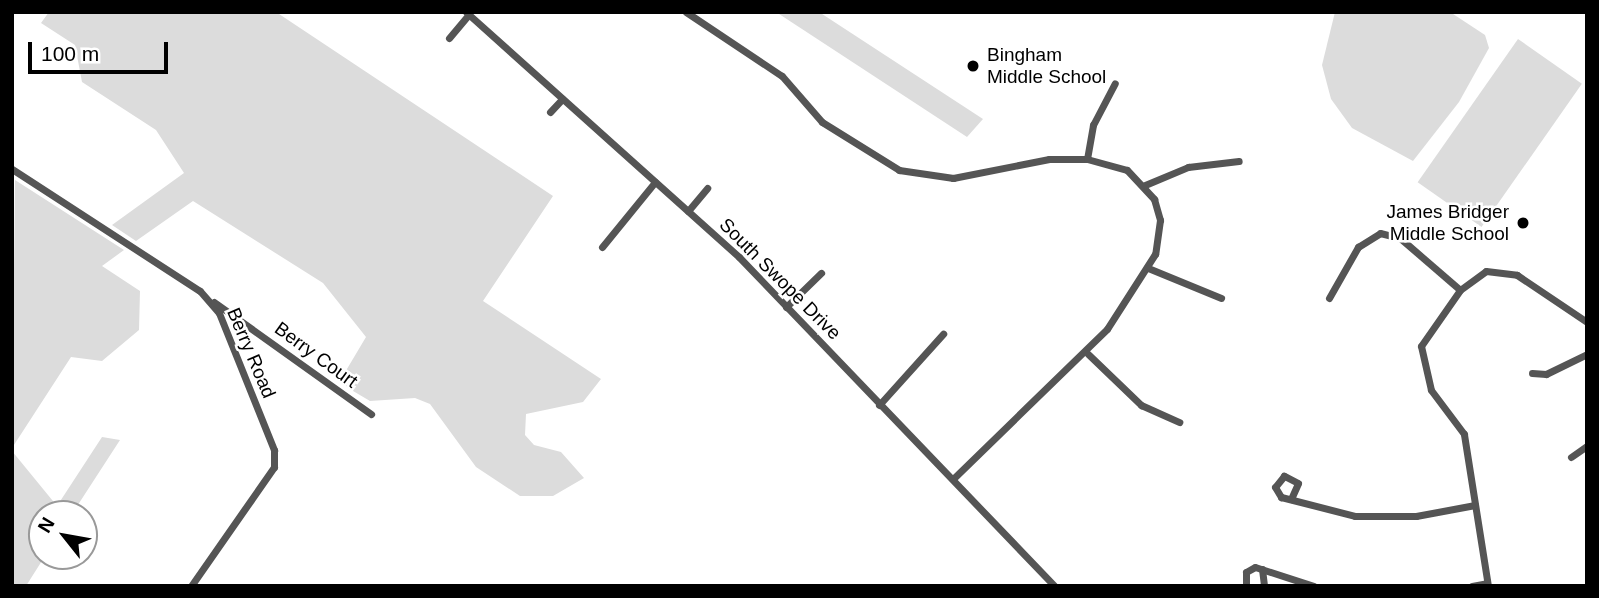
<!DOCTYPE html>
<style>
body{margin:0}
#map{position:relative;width:1599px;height:598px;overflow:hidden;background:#fff;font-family:Helvetica,sans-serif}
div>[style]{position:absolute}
.green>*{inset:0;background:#dcdcdc;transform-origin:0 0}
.street>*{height:7px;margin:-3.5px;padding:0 3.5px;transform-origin:3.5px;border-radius:3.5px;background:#555}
.dots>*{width:19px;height:19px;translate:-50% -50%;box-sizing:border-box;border:4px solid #fff;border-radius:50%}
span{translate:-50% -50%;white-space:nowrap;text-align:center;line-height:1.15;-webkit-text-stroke:5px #fff;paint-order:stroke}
.poi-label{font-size:19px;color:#000}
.left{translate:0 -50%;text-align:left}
.right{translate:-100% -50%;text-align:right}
.street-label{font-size:19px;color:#000}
.frame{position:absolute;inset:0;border:14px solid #000;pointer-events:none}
.north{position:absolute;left:28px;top:500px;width:70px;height:70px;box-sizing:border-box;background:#fff;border:2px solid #999;border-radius:50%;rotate:301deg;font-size:19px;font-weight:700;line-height:28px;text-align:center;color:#000}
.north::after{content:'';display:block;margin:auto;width:24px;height:32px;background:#000;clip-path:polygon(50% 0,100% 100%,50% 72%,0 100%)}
.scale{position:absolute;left:28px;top:42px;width:140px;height:32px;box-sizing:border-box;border:4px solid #000;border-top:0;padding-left:9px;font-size:21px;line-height:24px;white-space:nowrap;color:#000;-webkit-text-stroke:5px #fff;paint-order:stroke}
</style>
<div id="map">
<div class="green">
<i style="clip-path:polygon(49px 12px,276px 12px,553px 196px,483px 301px,601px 379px,583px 402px,526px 414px,525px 435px,534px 445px,561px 452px,584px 478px,553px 496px,520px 496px,476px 467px,430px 404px,415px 398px,370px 401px,348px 388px,341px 379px,366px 337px,323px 283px,193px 201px,136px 241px,112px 225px,184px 173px,156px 130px,82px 82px,75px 45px,41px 23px)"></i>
<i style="clip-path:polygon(776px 12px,819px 12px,983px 119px,967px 137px)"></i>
<i style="clip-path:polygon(1335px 12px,1450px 12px,1485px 35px,1489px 48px,1459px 102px,1413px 161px,1352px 128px,1331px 99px,1322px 65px)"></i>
<i style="left:1518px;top:39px;width:78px;height:175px;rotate:35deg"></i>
<i style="clip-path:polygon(15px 180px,124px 250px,102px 266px,140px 291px,139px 330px,102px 361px,71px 357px,12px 448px)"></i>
<i style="clip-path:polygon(102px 437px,120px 440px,72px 514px,42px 514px,45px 556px,26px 586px,12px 586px,12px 451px,57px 506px)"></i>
</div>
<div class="street">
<i style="left:466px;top:12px;width:367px;rotate:41.9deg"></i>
<i style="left:739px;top:257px;width:456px;rotate:46.2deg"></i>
<i style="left:686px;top:12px;width:115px;rotate:33.7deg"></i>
<i style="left:782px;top:76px;width:61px;rotate:49deg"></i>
<i style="left:822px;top:122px;width:91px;rotate:31.9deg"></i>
<i style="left:899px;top:170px;width:55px;rotate:8.4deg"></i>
<i style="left:953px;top:178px;width:98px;rotate:-11.2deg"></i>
<i style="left:1049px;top:159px;width:38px"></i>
<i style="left:1087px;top:159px;width:41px;rotate:15.4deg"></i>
<i style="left:1127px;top:170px;width:40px;rotate:47deg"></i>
<i style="left:1154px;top:199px;width:22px;rotate:74deg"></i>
<i style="left:1160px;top:220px;width:34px;rotate:98deg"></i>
<i style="left:1155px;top:254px;width:89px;rotate:122.6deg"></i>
<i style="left:1107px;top:329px;width:215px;rotate:135.8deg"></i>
<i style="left:449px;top:38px;width:31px;rotate:-50deg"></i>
<i style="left:550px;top:112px;width:18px;rotate:-47deg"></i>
<i style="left:1087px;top:159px;width:35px;rotate:-80deg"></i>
<i style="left:1093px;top:125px;width:47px;rotate:-62.4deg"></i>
<i style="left:12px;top:169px;width:224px;rotate:33deg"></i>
<i style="left:200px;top:291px;width:29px;rotate:49deg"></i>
<i style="left:219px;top:313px;width:148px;rotate:68.1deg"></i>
<i style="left:274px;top:450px;width:17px;rotate:90deg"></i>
<i style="left:274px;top:467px;width:145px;rotate:124.9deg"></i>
<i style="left:1145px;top:185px;width:47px;rotate:-22.7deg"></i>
<i style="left:1188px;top:167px;width:51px;rotate:-6.7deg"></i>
<i style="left:688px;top:211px;width:30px;rotate:-50deg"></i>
<i style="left:602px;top:247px;width:84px;rotate:-50.8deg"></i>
<i style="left:1148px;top:268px;width:79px;rotate:22.3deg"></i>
<i style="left:1329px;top:298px;width:59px;rotate:-60.4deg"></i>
<i style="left:1358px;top:247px;width:26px;rotate:-32deg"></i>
<i style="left:1380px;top:233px;width:21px;rotate:14deg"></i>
<i style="left:1400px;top:238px;width:79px;rotate:40.9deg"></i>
<i style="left:214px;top:302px;width:193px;rotate:35.5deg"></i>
<i style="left:786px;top:307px;width:49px;rotate:-44.2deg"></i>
<i style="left:1088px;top:354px;width:74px;rotate:43.9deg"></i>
<i style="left:1141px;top:405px;width:42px;rotate:24.1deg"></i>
<i style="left:1532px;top:373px;width:14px;rotate:4deg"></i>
<i style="left:1546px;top:374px;width:46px;rotate:-26deg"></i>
<i style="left:879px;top:405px;width:96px;rotate:-48deg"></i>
<i style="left:1571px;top:457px;width:19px;rotate:-35deg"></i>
<i style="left:1291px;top:499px;width:17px;rotate:-66deg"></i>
<i style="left:1298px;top:483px;width:16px;rotate:-153deg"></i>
<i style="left:1284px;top:476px;width:14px;rotate:129deg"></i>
<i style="left:1275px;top:487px;width:12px;rotate:59deg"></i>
<i style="left:1281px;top:497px;width:76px;rotate:14.4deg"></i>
<i style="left:1355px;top:516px;width:61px"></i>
<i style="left:1416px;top:516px;width:60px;rotate:-10.6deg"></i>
<i style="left:1262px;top:569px;width:17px;rotate:83deg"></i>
<i style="left:1246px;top:586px;width:14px;rotate:-90deg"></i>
<i style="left:1246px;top:572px;width:10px;rotate:-29deg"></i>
<i style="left:1255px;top:567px;width:62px;rotate:17.9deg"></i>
<i style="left:1472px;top:586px;width:15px;rotate:-11deg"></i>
<i style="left:1488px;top:586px;width:154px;rotate:-99deg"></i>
<i style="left:1464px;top:434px;width:55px;rotate:-126.9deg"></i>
<i style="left:1431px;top:390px;width:45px;rotate:-102.8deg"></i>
<i style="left:1421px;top:346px;width:68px;rotate:-55.1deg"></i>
<i style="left:1460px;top:290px;width:32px;rotate:-36deg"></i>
<i style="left:1486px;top:271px;width:31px;rotate:7deg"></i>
<i style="left:1517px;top:275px;width:84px;rotate:33.9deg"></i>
</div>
<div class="dots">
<i style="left:973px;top:66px;background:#000"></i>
<i style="left:1523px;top:223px;background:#000"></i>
</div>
<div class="poi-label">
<span class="left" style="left:987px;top:66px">Bingham<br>Middle School</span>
<span class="right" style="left:1509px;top:223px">James Bridger<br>Middle School</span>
</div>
<div class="street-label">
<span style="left:780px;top:279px;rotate:45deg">South Swope Drive</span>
<span style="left:251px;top:353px;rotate:67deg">Berry Road</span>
<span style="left:316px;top:355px;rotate:36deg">Berry Court</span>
</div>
<div class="frame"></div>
<div class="north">N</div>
<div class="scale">100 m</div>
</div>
